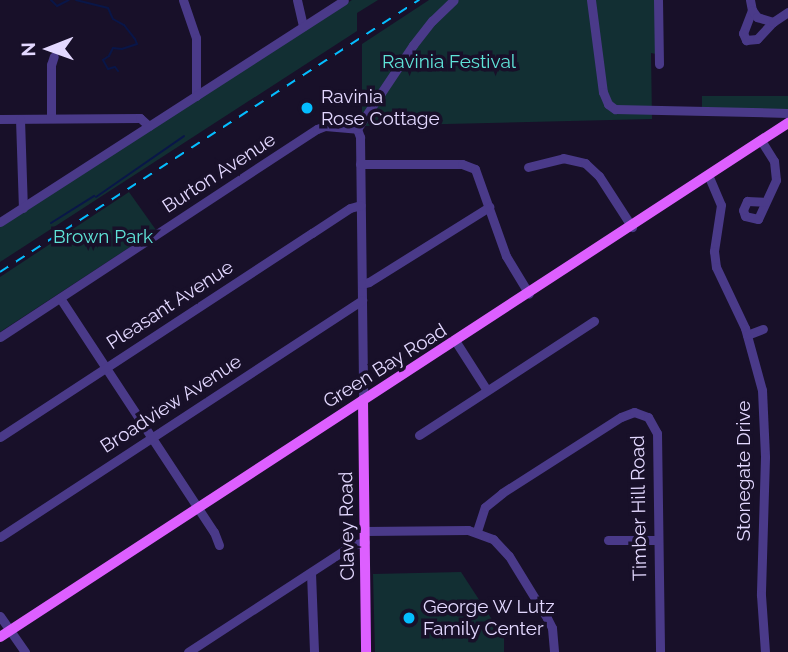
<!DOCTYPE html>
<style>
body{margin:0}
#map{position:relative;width:788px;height:652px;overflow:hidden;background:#181029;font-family:Raleway,sans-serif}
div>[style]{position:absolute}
.green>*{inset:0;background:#122f33;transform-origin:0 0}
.stream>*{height:2px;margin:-1px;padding:0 1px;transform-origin:1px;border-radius:1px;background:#091648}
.minor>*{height:9px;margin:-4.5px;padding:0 4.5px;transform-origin:4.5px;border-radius:4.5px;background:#4a3a89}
.major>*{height:10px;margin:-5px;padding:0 5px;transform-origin:5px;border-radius:5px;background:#dd5fff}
.rail>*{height:2px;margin-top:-1px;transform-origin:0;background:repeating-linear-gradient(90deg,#04bdff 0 10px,transparent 0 19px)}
.dots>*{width:19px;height:19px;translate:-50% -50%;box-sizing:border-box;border:4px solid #181029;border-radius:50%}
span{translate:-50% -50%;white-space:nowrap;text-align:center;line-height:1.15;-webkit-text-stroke:7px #181029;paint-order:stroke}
.park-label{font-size:19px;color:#5fe3d8}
.poi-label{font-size:19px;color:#e3d8ff}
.left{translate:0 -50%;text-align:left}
.street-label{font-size:19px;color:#e3d8ff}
.north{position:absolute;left:14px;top:14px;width:70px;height:70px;-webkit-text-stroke:5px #181029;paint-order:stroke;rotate:269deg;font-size:19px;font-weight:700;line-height:28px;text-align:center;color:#e3d8ff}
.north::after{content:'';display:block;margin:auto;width:24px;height:32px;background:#e3d8ff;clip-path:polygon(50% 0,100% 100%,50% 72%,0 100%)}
</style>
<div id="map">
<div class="green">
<i style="clip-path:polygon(352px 0,378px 0,357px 13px,357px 31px,0 262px,0 226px)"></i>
<i style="clip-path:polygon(429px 0,657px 0,656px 54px,651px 53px,652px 119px,362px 126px,362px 44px)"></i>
<i style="left:702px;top:96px;width:86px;height:13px"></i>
<i style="clip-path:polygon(129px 192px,156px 230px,0 332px,0 277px)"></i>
<i style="clip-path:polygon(461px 572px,504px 638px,504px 652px,375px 652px,373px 574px)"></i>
</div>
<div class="stream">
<i style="left:51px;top:0;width:8px;rotate:45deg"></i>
<i style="left:57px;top:6px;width:13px;rotate:-27deg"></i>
<i style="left:76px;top:0;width:33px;rotate:14deg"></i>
<i style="left:108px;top:8px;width:12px;rotate:66deg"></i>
<i style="left:113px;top:19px;width:13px;rotate:29deg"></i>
<i style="left:124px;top:25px;width:18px;rotate:52deg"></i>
<i style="left:135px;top:39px;width:5px;rotate:68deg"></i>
<i style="left:137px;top:44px;width:16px;rotate:162deg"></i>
<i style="left:122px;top:49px;width:9px;rotate:-174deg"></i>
<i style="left:113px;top:48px;width:9px;rotate:117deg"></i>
<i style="left:109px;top:56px;width:7px;rotate:146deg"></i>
<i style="left:103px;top:60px;width:10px;rotate:61deg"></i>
<i style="left:108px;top:69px;width:7px;rotate:-16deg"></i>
<i style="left:115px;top:67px;width:5px;rotate:53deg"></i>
<i style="left:96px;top:197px;width:107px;rotate:-34.7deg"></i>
<i style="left:51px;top:223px;width:51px;rotate:-32.1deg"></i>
</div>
<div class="minor">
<i style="left:183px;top:0;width:40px;rotate:71.1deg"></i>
<i style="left:196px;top:38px;width:58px;rotate:90deg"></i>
<i style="left:297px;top:0;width:27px;rotate:77deg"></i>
<i style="left:591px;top:0;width:93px;rotate:82.6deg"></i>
<i style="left:603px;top:92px;width:13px;rotate:67deg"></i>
<i style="left:608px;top:104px;width:9px;rotate:36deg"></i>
<i style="left:615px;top:109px;width:173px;rotate:1.3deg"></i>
<i style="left:658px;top:0;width:64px;rotate:89.1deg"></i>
<i style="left:750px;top:0;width:10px;rotate:79deg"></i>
<i style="left:752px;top:10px;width:25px;rotate:111deg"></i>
<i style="left:743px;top:33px;width:8px;rotate:67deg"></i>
<i style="left:746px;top:40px;width:11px;rotate:-5deg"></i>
<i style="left:757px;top:39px;width:23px;rotate:-47deg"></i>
<i style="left:752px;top:10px;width:9px;rotate:54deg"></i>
<i style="left:757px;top:17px;width:17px;rotate:17deg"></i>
<i style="left:773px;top:22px;width:18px;rotate:-34deg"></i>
<i style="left:51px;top:117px;width:52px;rotate:-90deg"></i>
<i style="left:51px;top:65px;width:9px;rotate:-72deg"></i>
<i style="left:0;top:119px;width:140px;rotate:-0.4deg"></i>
<i style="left:140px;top:118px;width:12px;rotate:42deg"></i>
<i style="left:20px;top:119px;width:89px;rotate:88.1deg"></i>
<i style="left:357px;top:129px;width:9px;rotate:69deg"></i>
<i style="left:360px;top:137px;width:263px;rotate:89.3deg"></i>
<i style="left:357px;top:129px;width:101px;rotate:-56.3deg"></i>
<i style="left:413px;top:45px;width:31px;rotate:-52deg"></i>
<i style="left:432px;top:21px;width:30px;rotate:-44deg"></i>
<i style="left:762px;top:142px;width:22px;rotate:58deg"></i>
<i style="left:774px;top:161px;width:19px;rotate:84deg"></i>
<i style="left:776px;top:180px;width:43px;rotate:114.8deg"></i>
<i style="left:758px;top:219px;width:13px;rotate:-167deg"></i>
<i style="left:745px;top:216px;width:6px;rotate:-108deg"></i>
<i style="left:743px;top:210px;width:10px;rotate:-66deg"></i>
<i style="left:747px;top:201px;width:18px;rotate:3deg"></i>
<i style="left:360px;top:164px;width:102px"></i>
<i style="left:462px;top:164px;width:14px;rotate:21deg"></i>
<i style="left:475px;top:169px;width:92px;rotate:70.4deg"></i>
<i style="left:506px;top:256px;width:44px;rotate:58.8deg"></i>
<i style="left:528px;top:167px;width:36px;rotate:-14deg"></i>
<i style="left:563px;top:158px;width:23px;rotate:13deg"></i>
<i style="left:585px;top:163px;width:19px;rotate:43deg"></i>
<i style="left:599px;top:176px;width:61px;rotate:57.1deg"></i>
<i style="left:709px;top:177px;width:30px;rotate:67deg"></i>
<i style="left:721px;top:205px;width:47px;rotate:98.7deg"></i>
<i style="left:714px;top:251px;width:16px;rotate:83deg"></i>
<i style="left:716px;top:267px;width:68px;rotate:64.6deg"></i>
<i style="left:745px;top:328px;width:64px;rotate:74.7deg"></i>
<i style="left:762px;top:390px;width:67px;rotate:87.4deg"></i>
<i style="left:765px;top:457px;width:138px;rotate:91.7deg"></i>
<i style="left:761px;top:595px;width:57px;rotate:86deg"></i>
<i style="left:0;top:222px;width:409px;rotate:-32.8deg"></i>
<i style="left:362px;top:284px;width:7px;rotate:-16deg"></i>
<i style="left:369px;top:282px;width:142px;rotate:-32deg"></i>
<i style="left:60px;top:298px;width:280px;rotate:56.7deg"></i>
<i style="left:214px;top:532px;width:14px;rotate:69deg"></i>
<i style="left:747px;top:335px;width:17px;rotate:-21deg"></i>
<i style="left:0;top:337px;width:379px;rotate:-33.3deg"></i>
<i style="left:317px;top:129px;width:9px;rotate:-21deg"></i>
<i style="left:325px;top:126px;width:32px;rotate:5deg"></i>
<i style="left:456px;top:342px;width:56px;rotate:57.4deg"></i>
<i style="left:419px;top:435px;width:209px;rotate:-33.1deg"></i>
<i style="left:0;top:437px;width:373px;rotate:-33.2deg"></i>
<i style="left:312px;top:233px;width:45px;rotate:-33.3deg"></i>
<i style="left:350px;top:208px;width:11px;rotate:-15deg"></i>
<i style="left:365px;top:531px;width:103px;rotate:-0.6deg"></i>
<i style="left:468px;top:530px;width:27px;rotate:20deg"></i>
<i style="left:493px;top:539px;width:23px;rotate:47deg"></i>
<i style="left:509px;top:556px;width:73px;rotate:58.5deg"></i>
<i style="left:547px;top:618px;width:11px;rotate:63deg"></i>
<i style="left:552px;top:628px;width:24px;rotate:85deg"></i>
<i style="left:477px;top:531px;width:25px;rotate:-72deg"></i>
<i style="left:485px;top:507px;width:22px;rotate:-39deg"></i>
<i style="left:502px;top:493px;width:141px;rotate:-32.6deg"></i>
<i style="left:621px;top:417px;width:14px;rotate:-21deg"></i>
<i style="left:634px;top:412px;width:15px;rotate:20deg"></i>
<i style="left:648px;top:417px;width:18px;rotate:61deg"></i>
<i style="left:657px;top:433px;width:219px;rotate:89.2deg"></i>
<i style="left:0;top:537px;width:433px;rotate:-33.2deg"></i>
<i style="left:608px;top:540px;width:50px"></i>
<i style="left:311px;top:573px;width:79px;rotate:87.8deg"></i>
<i style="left:0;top:616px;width:44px;rotate:55.2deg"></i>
<i style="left:188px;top:652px;width:196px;rotate:-33.1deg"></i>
<i style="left:352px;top:545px;width:13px;rotate:-13deg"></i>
</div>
<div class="major">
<i style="left:363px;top:400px;width:252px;rotate:89.3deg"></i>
<i style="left:0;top:637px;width:941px;rotate:-33.12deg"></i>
</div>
<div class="rail">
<i style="left:0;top:272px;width:500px;rotate:-33deg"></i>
</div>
<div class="dots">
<i style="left:307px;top:108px;background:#04bdff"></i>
<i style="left:409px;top:618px;background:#04bdff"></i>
</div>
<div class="park-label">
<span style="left:449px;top:62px">Ravinia Festival</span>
<span style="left:103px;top:237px">Brown Park</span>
</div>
<div class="poi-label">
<span class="left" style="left:321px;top:108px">Ravinia<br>Rose Cottage</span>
<span class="left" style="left:423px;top:618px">George W Lutz<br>Family Center</span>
</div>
<div class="street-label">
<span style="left:219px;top:173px;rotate:-33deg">Burton Avenue</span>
<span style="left:170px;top:305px;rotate:-33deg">Pleasant Avenue</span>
<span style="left:385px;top:366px;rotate:-32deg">Green Bay Road</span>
<span style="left:171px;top:404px;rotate:-33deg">Broadview Avenue</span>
<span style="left:744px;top:471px;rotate:-90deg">Stonegate Drive</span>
<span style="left:639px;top:508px;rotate:-91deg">Timber Hill Road</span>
<span style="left:347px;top:526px;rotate:-91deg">Clavey Road</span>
</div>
<div class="north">N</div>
</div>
